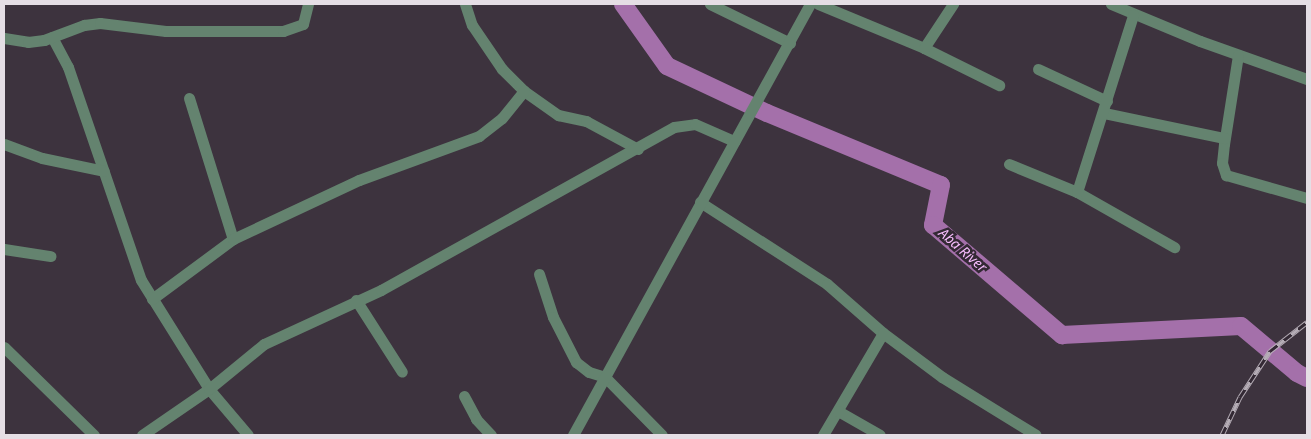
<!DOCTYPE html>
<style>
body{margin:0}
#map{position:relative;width:1311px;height:439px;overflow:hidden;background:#3d333e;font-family:"Noto Sans",sans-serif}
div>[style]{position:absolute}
.river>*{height:18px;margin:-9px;padding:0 9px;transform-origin:9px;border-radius:9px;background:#a470aa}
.minor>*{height:11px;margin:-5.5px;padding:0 5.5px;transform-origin:5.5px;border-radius:5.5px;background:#64836f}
.rail>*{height:5px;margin-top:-2.5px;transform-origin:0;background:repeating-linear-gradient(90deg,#332934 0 9px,#b5adb6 0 18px);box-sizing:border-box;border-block:1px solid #b5adb6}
span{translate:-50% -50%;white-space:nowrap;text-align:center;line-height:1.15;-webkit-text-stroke:5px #332934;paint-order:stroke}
.water-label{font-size:14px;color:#f6bcfc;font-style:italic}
.frame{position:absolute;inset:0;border:5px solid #e5dee5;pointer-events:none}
</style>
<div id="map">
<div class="river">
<i style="left:623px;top:4px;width:76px;rotate:54.6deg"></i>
<i style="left:667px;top:66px;width:110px;rotate:25.2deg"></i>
<i style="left:767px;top:113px;width:188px;rotate:22.5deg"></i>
<i style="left:941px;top:185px;width:41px;rotate:101.3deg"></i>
<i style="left:933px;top:225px;width:170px;rotate:40.5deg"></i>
<i style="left:1062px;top:335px;width:179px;rotate:-2.9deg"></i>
<i style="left:1241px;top:326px;width:73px;rotate:40deg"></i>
<i style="left:1297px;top:373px;width:11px;rotate:27deg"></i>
</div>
<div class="minor">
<i style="left:465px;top:4px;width:22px;rotate:72deg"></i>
<i style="left:472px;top:25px;width:53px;rotate:55.7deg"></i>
<i style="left:502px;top:69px;width:31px;rotate:45deg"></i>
<i style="left:524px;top:91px;width:42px;rotate:35.2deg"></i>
<i style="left:558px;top:115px;width:29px;rotate:12deg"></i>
<i style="left:586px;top:121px;width:59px;rotate:28.3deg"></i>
<i style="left:710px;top:4px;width:89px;rotate:26deg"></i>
<i style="left:818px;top:4px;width:115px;rotate:22.5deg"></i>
<i style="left:924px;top:48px;width:84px;rotate:26.3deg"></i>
<i style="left:1111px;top:4px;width:96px;rotate:22.6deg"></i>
<i style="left:1200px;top:41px;width:114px;rotate:19.6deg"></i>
<i style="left:52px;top:37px;width:34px;rotate:62deg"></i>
<i style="left:68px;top:67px;width:225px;rotate:71.1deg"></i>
<i style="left:141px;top:280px;width:128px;rotate:58deg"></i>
<i style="left:209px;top:389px;width:60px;rotate:49.7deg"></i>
<i style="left:4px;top:38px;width:24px;rotate:9deg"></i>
<i style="left:28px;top:42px;width:16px;rotate:-7deg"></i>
<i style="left:44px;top:40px;width:43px;rotate:-20.6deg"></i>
<i style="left:84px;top:25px;width:16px;rotate:-7deg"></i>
<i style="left:100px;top:23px;width:66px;rotate:6.9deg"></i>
<i style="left:166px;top:31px;width:117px"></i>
<i style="left:283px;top:31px;width:21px;rotate:-19deg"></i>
<i style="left:303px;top:24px;width:21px;rotate:-76deg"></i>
<i style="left:924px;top:48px;width:53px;rotate:-56.6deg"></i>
<i style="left:1238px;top:55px;width:90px;rotate:98.9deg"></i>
<i style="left:1224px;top:144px;width:19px;rotate:96deg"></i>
<i style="left:1222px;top:163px;width:13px;rotate:72deg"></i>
<i style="left:1226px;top:175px;width:84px;rotate:15.9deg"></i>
<i style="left:1038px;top:69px;width:76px;rotate:24.9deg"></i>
<i style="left:189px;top:98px;width:148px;rotate:72.7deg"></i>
<i style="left:1104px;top:113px;width:123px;rotate:11.8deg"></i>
<i style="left:4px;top:144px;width:40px;rotate:20.2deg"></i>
<i style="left:42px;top:158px;width:63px;rotate:11.8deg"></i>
<i style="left:1009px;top:164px;width:74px;rotate:22.4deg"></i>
<i style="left:1077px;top:192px;width:112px;rotate:29.6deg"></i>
<i style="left:1077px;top:192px;width:186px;rotate:-72.4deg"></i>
<i style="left:700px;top:202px;width:151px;rotate:32.8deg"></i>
<i style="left:827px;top:284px;width:74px;rotate:41.2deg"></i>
<i style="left:883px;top:333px;width:118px;rotate:120.5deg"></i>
<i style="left:4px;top:249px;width:47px;rotate:8.7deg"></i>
<i style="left:539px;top:274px;width:45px;rotate:72deg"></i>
<i style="left:553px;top:317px;width:51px;rotate:62.9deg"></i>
<i style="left:576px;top:362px;width:16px;rotate:38deg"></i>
<i style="left:589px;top:372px;width:17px;rotate:17deg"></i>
<i style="left:605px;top:377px;width:81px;rotate:45.5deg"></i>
<i style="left:152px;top:299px;width:101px;rotate:-36.5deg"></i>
<i style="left:233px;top:239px;width:139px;rotate:-25.1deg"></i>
<i style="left:359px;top:180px;width:128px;rotate:-20.1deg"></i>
<i style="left:479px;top:136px;width:29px;rotate:-38deg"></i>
<i style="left:502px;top:118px;width:35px;rotate:-51deg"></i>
<i style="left:356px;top:300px;width:85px;rotate:57.4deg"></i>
<i style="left:883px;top:333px;width:74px;rotate:36.7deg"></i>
<i style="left:942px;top:377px;width:110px;rotate:31.7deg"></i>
<i style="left:4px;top:347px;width:126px;rotate:44.4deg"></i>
<i style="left:464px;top:396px;width:26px;rotate:62deg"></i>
<i style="left:476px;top:419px;width:22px;rotate:47deg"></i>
<i style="left:838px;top:411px;width:48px;rotate:29.7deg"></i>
<i style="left:142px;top:435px;width:81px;rotate:-34.5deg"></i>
<i style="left:209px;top:389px;width:71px;rotate:-39.3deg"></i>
<i style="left:264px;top:344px;width:129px;rotate:-24.8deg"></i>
<i style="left:381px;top:290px;width:335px;rotate:-29.1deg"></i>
<i style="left:674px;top:127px;width:21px;rotate:-8deg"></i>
<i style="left:695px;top:124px;width:43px;rotate:23.6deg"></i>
<i style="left:573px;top:435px;width:492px;rotate:-61.2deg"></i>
</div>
<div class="rail">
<i style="left:1222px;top:435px;width:42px;rotate:-64.7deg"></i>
<i style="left:1240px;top:397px;width:55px;rotate:-56.9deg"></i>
<i style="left:1270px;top:351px;width:47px;rotate:-38.1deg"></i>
</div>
<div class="water-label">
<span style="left:963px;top:250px;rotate:41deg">Aba River</span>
</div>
<div class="frame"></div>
</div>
